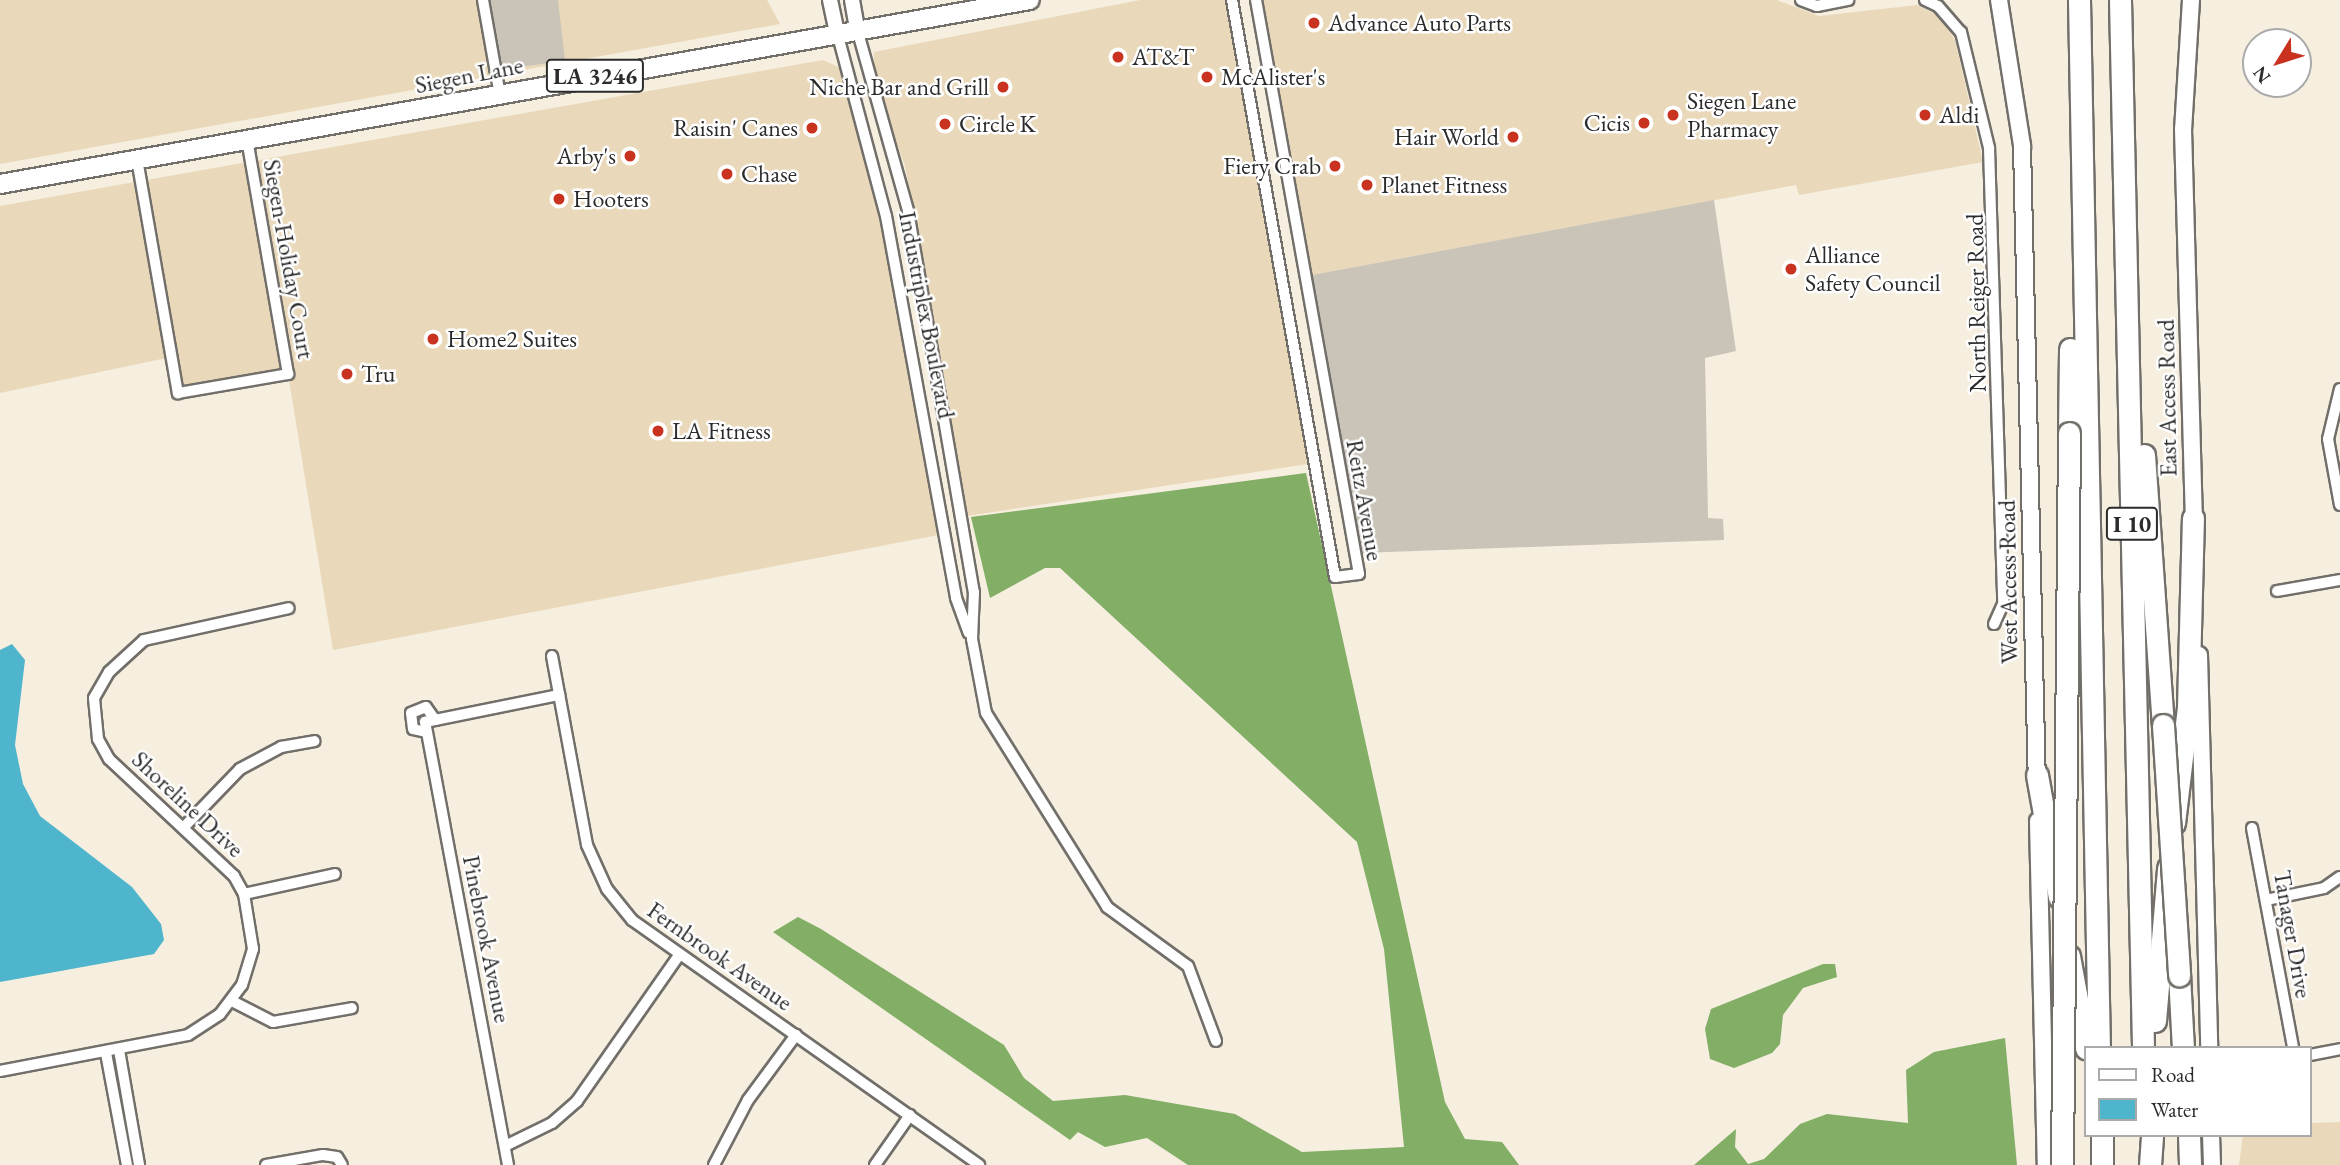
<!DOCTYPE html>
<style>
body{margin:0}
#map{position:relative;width:2340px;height:1165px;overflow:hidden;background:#f6eede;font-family:"EB Garamond",serif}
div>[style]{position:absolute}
.built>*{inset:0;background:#e9d9ba}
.industrial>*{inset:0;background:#c9c3b8}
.forest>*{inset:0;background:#82ae66}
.water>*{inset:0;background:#4eb5cd}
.roads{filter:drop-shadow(2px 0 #726f6a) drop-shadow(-2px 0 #726f6a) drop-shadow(0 2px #726f6a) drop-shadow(0 -2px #726f6a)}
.minor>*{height:10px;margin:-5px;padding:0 5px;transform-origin:5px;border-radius:5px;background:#fff}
.tertiary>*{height:14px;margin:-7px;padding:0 7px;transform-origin:7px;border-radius:7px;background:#fff}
.secondary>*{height:16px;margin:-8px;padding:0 8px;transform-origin:8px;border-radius:8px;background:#fff}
.primary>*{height:18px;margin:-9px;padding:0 9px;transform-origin:9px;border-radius:9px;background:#fff}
.motorway>*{height:21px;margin:-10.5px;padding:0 10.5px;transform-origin:10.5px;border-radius:10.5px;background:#fff}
.bridges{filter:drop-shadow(2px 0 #726f6a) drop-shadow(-2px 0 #726f6a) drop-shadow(0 2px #726f6a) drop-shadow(0 -2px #726f6a)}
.motorway-bridge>*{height:21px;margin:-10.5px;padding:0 10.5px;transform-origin:10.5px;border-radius:10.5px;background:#fff}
.dots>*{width:19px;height:19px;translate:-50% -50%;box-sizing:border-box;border:4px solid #fff;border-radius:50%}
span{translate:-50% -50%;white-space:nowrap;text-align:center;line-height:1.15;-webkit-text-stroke:5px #fff;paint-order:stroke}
.shield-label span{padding:2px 5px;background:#fff;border:2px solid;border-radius:5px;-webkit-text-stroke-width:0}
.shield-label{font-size:23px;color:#2b2b2b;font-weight:700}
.poi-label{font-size:24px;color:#2b2b2b}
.left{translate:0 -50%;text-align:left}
.right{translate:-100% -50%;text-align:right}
.street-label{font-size:24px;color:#2b2b2b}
.legend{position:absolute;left:2084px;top:1046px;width:228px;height:91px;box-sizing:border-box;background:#fff;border:2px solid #aaa;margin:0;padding:9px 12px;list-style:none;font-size:21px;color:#2b2b2b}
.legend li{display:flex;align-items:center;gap:14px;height:35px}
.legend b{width:35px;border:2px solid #aaa}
.north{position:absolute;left:2242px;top:28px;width:70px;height:70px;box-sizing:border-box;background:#fff;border:2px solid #aaa;border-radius:50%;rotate:232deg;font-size:19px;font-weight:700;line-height:28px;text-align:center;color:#2b2b2b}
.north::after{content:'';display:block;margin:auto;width:24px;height:32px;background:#c8321e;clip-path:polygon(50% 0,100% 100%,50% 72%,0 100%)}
</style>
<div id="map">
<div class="built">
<i style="clip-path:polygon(0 0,767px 0,780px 24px,0 164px)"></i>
<i style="clip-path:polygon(1140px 0,1226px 0,1308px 464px,967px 516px,905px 166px,874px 79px,874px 52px)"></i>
<i style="clip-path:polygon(1261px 0,1777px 0,1819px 16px,1917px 5px,1939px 16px,1955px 40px,1983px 162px,1799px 195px,1796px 185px,1312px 275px)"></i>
<i style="clip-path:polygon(823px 60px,843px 69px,870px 152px,944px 534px,333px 650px,288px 374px,178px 393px,171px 357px,0 393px,0 206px)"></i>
<i style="clip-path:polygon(2340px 1122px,2340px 1165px,2239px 1165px,2243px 1135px,2310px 1135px,2310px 1123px)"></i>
</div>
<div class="industrial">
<i style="clip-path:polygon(483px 0,558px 0,565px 61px,496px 70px)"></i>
<i style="clip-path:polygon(1714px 200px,1736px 351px,1705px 358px,1708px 518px,1723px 519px,1724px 540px,1360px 553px,1312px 275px)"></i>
</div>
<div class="forest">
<i style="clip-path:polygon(1306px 473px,1445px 1102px,1465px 1139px,1502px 1142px,1519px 1165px,1188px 1165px,1147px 1138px,1105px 1147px,1078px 1132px,1070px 1140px,773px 932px,798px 917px,821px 929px,1004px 1045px,1024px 1078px,1053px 1101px,1125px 1095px,1235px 1114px,1302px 1152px,1404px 1147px,1384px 949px,1357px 842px,1060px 568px,1045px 568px,990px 598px,971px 517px)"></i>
<i style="clip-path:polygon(1823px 964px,1835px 964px,1837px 977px,1803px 988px,1783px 1015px,1780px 1044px,1772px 1053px,1734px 1068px,1710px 1059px,1705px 1029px,1711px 1009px)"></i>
<i style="clip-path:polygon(2005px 1038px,2017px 1165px,1694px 1165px,1736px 1129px,1735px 1147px,1748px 1164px,1764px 1159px,1800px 1124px,1827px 1114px,1908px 1123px,1906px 1070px,1934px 1052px)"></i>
</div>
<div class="water">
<i style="clip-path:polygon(12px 644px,25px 660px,15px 745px,23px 784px,40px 816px,132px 887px,161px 924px,164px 940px,154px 954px,0 982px,0 650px)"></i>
</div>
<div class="roads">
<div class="minor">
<i style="left:483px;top:0;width:97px;rotate:79.9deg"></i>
<i style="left:1232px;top:0;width:586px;rotate:79.88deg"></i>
<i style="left:1335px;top:577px;width:24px;rotate:-7deg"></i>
<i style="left:1359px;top:574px;width:583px;rotate:-100.17deg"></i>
<i style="left:1801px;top:0;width:17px;rotate:21deg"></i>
<i style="left:1817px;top:6px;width:32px;rotate:-11deg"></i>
<i style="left:1925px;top:0;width:14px;rotate:25deg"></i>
<i style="left:1938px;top:6px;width:35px;rotate:49deg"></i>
<i style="left:1961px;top:32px;width:119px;rotate:76.4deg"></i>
<i style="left:1989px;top:148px;width:456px;rotate:88.2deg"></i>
<i style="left:2003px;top:604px;width:22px;rotate:114deg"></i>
<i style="left:857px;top:29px;width:189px;rotate:74.3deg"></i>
<i style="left:908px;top:211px;width:387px;rotate:80.2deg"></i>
<i style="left:974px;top:592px;width:47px;rotate:92.4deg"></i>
<i style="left:972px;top:639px;width:75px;rotate:79.3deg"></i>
<i style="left:986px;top:713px;width:229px;rotate:58deg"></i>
<i style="left:1107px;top:907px;width:100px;rotate:36.1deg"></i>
<i style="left:1188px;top:966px;width:80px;rotate:69.5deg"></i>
<i style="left:837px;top:32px;width:190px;rotate:75.1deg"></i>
<i style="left:886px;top:216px;width:388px;rotate:79.6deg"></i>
<i style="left:956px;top:598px;width:37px;rotate:70deg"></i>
<i style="left:137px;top:159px;width:238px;rotate:80.1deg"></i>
<i style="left:178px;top:393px;width:112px;rotate:-9.8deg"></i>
<i style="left:288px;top:374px;width:239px;rotate:-99.9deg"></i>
<i style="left:2340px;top:389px;width:51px;rotate:103.5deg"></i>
<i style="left:2328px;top:439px;width:67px;rotate:79.7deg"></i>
<i style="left:2277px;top:591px;width:64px;rotate:-9.9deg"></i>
<i style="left:552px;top:656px;width:192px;rotate:79.5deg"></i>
<i style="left:587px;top:845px;width:48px;rotate:65.6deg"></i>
<i style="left:607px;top:889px;width:40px;rotate:51deg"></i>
<i style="left:632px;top:920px;width:425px;rotate:35.2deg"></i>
<i style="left:426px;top:732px;width:13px;rotate:-167deg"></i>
<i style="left:413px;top:729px;width:16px;rotate:-97deg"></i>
<i style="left:411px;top:713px;width:16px;rotate:-22deg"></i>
<i style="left:426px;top:707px;width:16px;rotate:55deg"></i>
<i style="left:184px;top:827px;width:81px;rotate:-46deg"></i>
<i style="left:240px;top:769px;width:47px;rotate:-28.2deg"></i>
<i style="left:281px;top:747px;width:34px;rotate:-10deg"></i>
<i style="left:2252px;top:828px;width:224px;rotate:79.4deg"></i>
<i style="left:244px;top:894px;width:93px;rotate:-12.4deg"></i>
<i style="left:2266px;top:900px;width:59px;rotate:-11.7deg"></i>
<i style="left:2324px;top:888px;width:19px;rotate:-35deg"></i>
<i style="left:232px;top:1001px;width:46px;rotate:27.1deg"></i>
<i style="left:273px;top:1022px;width:80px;rotate:-10deg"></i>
<i style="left:119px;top:1050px;width:117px;rotate:80.1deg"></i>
<i style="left:106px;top:1053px;width:114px;rotate:79.4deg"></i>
<i style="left:2310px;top:1055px;width:31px;rotate:-11deg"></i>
<i style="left:0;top:1071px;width:191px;rotate:-10.8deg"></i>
<i style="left:188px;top:1035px;width:38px;rotate:-33deg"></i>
<i style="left:220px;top:1014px;width:36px;rotate:-53deg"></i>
<i style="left:242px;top:985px;width:38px;rotate:-73deg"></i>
<i style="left:253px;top:949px;width:56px;rotate:-99.3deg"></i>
<i style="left:244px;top:894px;width:21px;rotate:-119deg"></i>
<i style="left:234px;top:876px;width:171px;rotate:-136.9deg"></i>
<i style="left:109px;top:759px;width:23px;rotate:-119deg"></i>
<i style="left:98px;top:739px;width:41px;rotate:-95.6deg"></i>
<i style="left:94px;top:698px;width:30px;rotate:-60deg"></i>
<i style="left:109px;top:672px;width:47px;rotate:-42.4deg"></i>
<i style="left:144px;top:640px;width:148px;rotate:-12.4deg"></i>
<i style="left:505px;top:1146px;width:52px;rotate:-26.1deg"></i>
<i style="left:552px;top:1123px;width:33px;rotate:-41deg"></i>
<i style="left:577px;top:1101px;width:176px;rotate:-55deg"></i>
<i style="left:266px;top:1165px;width:58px;rotate:-10deg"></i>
<i style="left:323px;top:1155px;width:14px;rotate:8deg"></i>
<i style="left:337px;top:1157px;width:9px;rotate:58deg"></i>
<i style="left:508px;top:1165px;width:451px;rotate:-100.6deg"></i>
<i style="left:425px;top:722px;width:137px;rotate:-11.4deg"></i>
<i style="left:714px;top:1165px;width:73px;rotate:-62.4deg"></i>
<i style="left:748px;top:1100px;width:81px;rotate:-53.6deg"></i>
<i style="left:875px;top:1165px;width:61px;rotate:-55deg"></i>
</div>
<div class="tertiary">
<i style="left:830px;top:0;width:33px;rotate:78deg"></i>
<i style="left:852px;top:0;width:29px;rotate:80deg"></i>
</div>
<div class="secondary">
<i style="left:1999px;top:0;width:148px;rotate:81deg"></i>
<i style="left:2022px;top:146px;width:639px;rotate:88.66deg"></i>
<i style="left:2191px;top:0;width:129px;rotate:93.5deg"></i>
<i style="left:2183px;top:129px;width:399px;rotate:88.4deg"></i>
<i style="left:2199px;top:655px;width:393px;rotate:88.5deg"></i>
<i style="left:2038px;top:821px;width:344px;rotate:88.7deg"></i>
<i style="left:2211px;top:1135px;width:30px;rotate:88deg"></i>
</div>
<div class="primary">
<i style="left:0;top:184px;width:1046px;rotate:-10.13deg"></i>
</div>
<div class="motorway">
<i style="left:2079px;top:0;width:1048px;rotate:88.91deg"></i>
<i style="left:2120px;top:0;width:1048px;rotate:88.74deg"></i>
<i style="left:2069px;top:433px;width:84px;rotate:-89.3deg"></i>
<i style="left:2144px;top:455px;width:271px;rotate:86deg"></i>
<i style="left:2037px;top:775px;width:124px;rotate:79.8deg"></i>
<i style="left:2174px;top:823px;width:117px;rotate:-83.1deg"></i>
<i style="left:2188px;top:707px;width:189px;rotate:-88.5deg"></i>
<i style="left:2069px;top:956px;width:94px;rotate:79.5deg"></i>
<i style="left:2179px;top:975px;width:73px;rotate:86.9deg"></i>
<i style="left:2155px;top:1021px;width:154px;rotate:-85.1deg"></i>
<i style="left:2102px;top:1135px;width:30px;rotate:90deg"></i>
<i style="left:2189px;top:1135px;width:30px;rotate:88deg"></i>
<i style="left:2150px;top:1165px;width:30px;rotate:-86deg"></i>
</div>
</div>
<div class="bridges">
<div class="motorway-bridge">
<i style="left:2163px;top:725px;width:251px;rotate:86.3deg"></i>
<i style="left:2062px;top:1165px;width:732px;rotate:-89.45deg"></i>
</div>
</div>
<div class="dots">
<i style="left:1314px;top:23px;background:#c8321e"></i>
<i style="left:1118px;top:57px;background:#c8321e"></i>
<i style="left:1207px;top:77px;background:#c8321e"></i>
<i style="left:1003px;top:87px;background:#c8321e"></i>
<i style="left:1673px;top:115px;background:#c8321e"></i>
<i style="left:1925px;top:115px;background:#c8321e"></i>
<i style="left:1644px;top:123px;background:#c8321e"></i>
<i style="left:945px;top:124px;background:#c8321e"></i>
<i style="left:812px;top:128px;background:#c8321e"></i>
<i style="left:1513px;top:137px;background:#c8321e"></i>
<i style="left:630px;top:156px;background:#c8321e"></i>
<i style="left:1335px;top:166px;background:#c8321e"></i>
<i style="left:727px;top:174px;background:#c8321e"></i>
<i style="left:1367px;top:185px;background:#c8321e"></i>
<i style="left:559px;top:199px;background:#c8321e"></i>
<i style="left:1791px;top:269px;background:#c8321e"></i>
<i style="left:433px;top:339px;background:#c8321e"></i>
<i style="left:347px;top:374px;background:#c8321e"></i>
<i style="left:658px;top:431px;background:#c8321e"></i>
</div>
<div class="shield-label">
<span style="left:595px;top:76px">LA 3246</span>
<span style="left:2132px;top:524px">I 10</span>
</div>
<div class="poi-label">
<span class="left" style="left:1328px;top:23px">Advance Auto Parts</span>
<span class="left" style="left:1132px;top:57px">AT&amp;T</span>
<span class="left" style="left:1221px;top:77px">McAlister's</span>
<span class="right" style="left:989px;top:87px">Niche Bar and Grill</span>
<span class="left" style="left:1687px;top:115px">Siegen Lane<br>Pharmacy</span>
<span class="left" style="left:1939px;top:115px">Aldi</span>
<span class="right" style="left:1630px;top:123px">Cicis</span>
<span class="left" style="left:959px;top:124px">Circle K</span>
<span class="right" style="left:798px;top:128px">Raisin' Canes</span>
<span class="right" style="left:1499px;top:137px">Hair World</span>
<span class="right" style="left:616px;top:156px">Arby's</span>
<span class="right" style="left:1321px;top:166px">Fiery Crab</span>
<span class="left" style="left:741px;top:174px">Chase</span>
<span class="left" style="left:1381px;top:185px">Planet Fitness</span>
<span class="left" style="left:573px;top:199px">Hooters</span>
<span class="left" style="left:1805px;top:269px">Alliance<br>Safety Council</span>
<span class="left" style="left:447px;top:339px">Home2 Suites</span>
<span class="left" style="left:361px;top:374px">Tru</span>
<span class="left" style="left:672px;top:431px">LA Fitness</span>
</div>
<div class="street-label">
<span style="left:469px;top:75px;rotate:-11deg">Siegen Lane</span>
<span style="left:289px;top:259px;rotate:80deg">Siegen-Holiday Court</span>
<span style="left:1976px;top:303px;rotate:-91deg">North Reiger Road</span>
<span style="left:927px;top:315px;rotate:79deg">Industriplex Boulevard</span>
<span style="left:2167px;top:398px;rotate:-91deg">East Access Road</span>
<span style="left:1365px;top:500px;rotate:80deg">Reitz Avenue</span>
<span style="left:2008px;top:582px;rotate:-91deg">West Access Road</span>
<span style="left:188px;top:804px;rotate:43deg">Shoreline Drive</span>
<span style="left:2293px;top:934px;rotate:80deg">Tanager Drive</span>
<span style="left:487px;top:939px;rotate:79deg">Pinebrook Avenue</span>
<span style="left:720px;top:956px;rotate:35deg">Fernbrook Avenue</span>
</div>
<ul class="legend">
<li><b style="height:9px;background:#fff"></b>Road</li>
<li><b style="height:19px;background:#4eb5cd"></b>Water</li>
</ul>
<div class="north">N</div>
</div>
